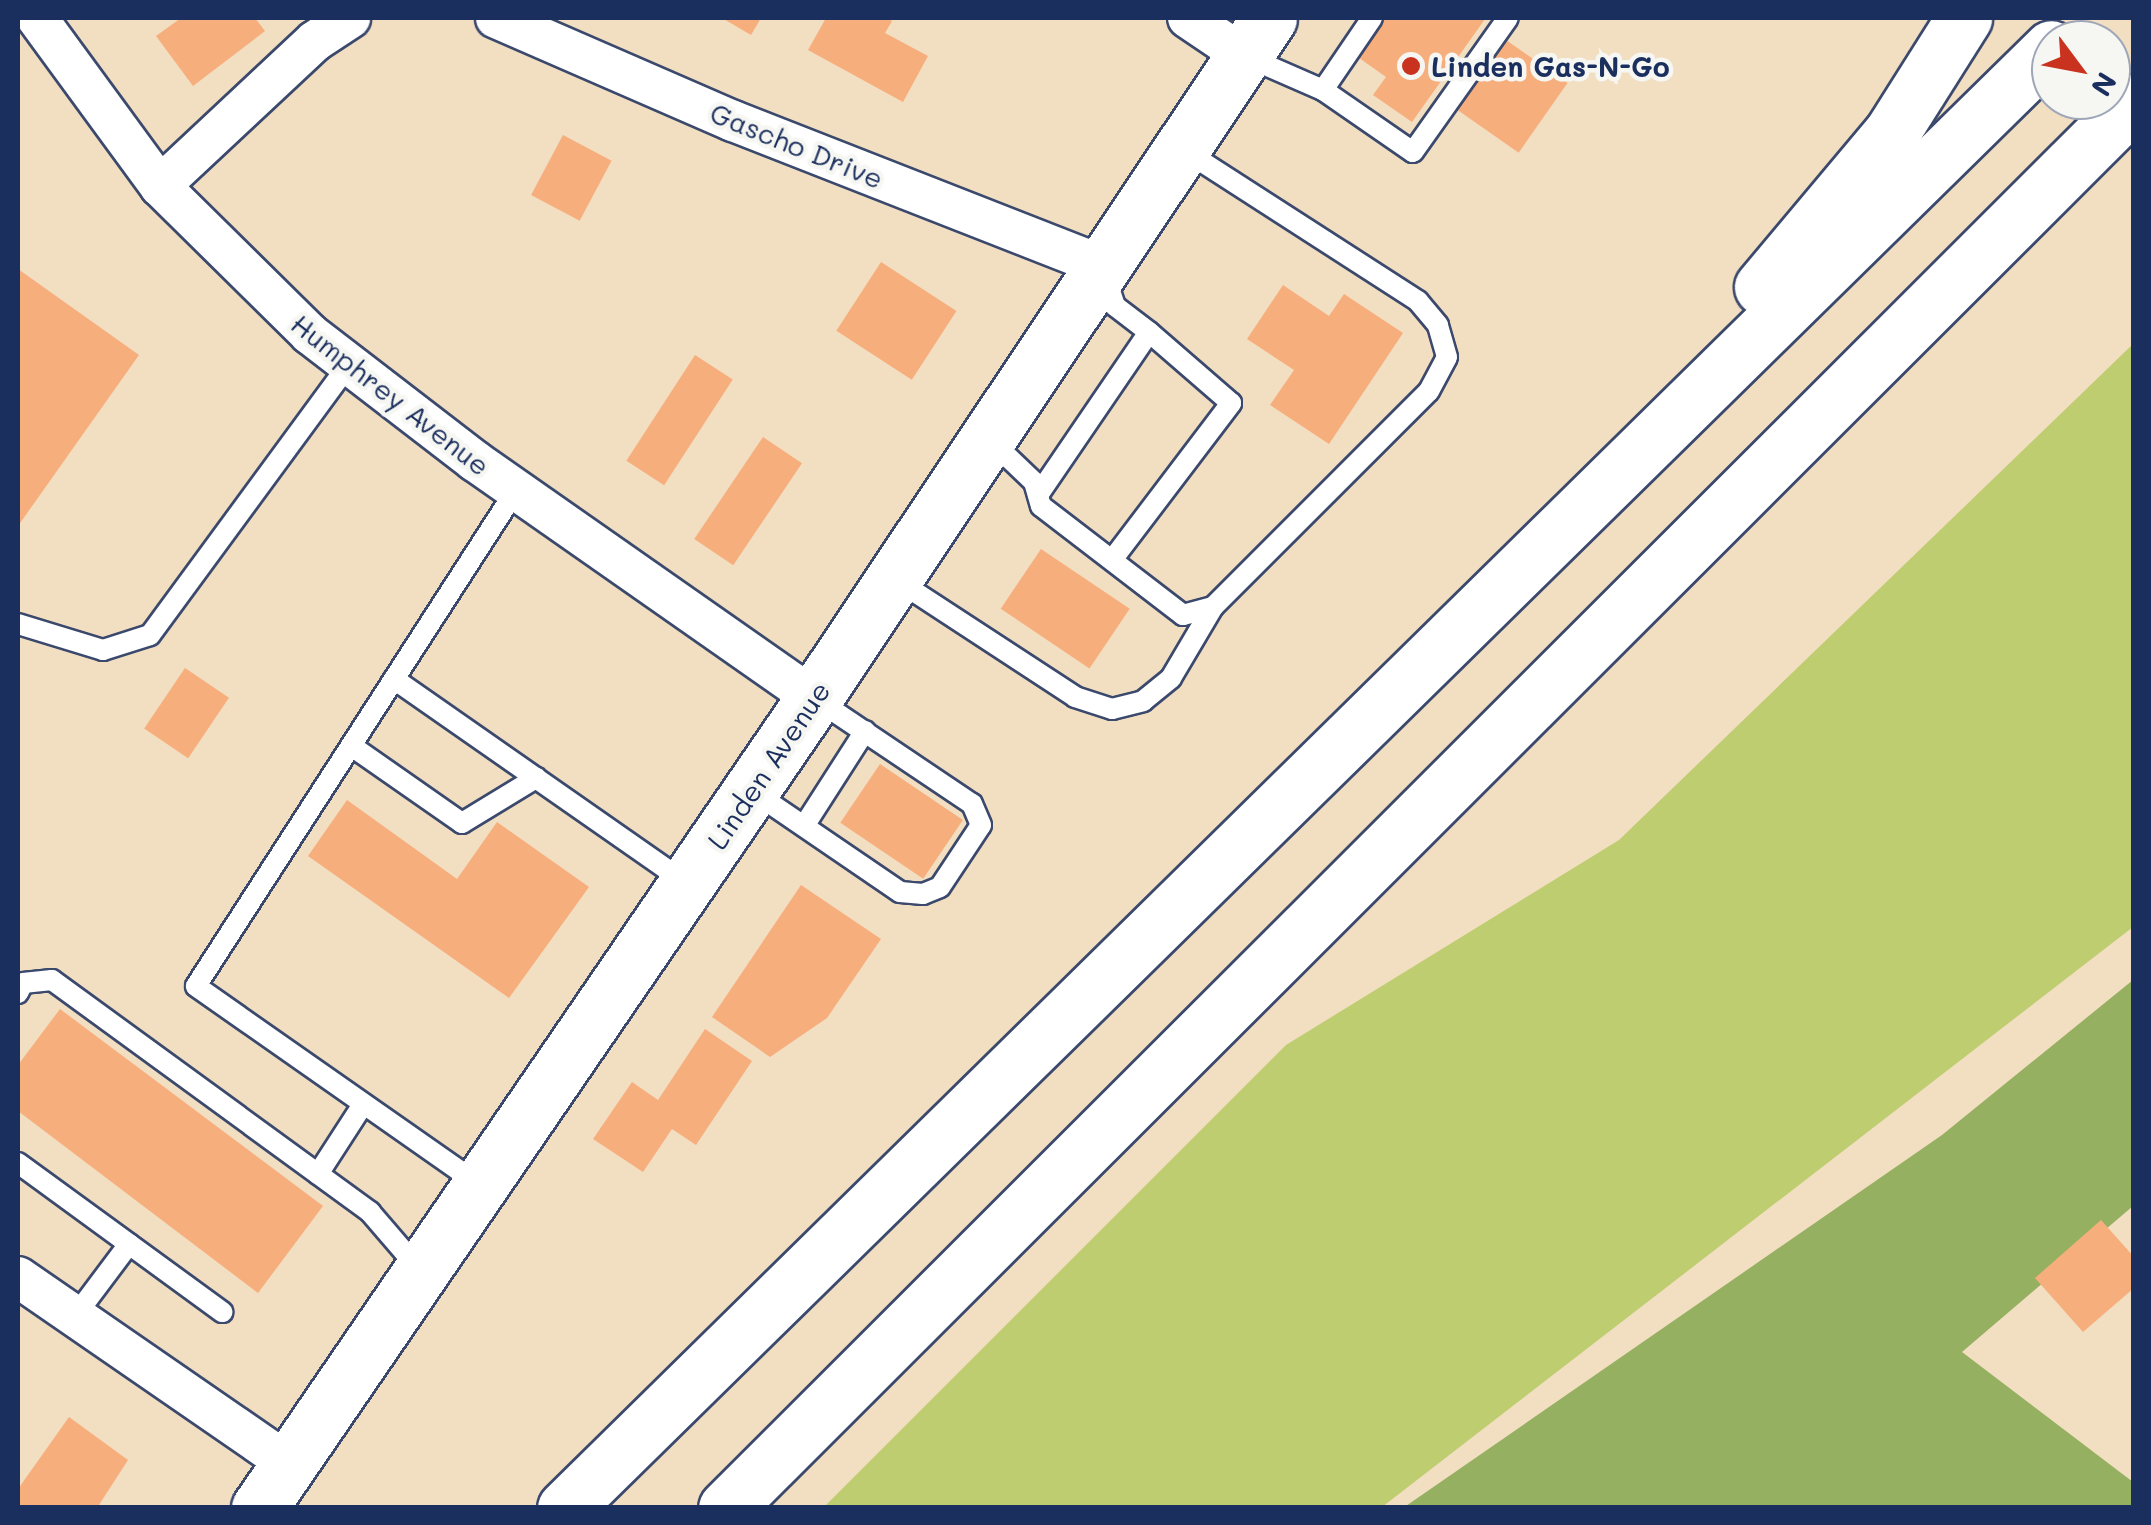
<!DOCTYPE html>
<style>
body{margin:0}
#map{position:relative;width:2151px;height:1525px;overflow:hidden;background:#f2dec1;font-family:Mali,sans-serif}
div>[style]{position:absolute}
.green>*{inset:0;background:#becd70}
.forest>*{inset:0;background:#96b062}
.building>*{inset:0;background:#f7ae7d;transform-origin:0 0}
.roads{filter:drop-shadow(2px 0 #3b496d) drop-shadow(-2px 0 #3b496d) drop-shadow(0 2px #3b496d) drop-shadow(0 -2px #3b496d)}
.service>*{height:20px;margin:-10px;padding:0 10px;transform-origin:10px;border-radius:10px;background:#fff}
.minor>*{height:40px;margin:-20px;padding:0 20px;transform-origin:20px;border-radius:20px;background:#fff}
.secondary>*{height:55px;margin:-27.5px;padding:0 27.5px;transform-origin:27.5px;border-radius:27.5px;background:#fff}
.motorway>*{height:55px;margin:-27.5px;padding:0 27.5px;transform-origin:27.5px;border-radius:27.5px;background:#fff}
.dots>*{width:28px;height:28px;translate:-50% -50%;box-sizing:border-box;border:5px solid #f6f6f2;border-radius:50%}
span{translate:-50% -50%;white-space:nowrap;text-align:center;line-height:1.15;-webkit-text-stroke:9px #f6f6f2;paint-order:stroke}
.poi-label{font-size:28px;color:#1b2f5e;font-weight:700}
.left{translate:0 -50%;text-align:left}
.street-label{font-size:28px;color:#1b2f5e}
.frame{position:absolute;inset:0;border:20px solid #1b2f5e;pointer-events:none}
.north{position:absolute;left:2031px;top:20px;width:100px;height:100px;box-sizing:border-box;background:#f6f6f2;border:2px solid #9ea6b7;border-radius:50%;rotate:122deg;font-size:28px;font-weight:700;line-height:40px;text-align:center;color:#1b2f5e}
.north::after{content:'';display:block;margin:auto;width:35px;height:45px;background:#c8321e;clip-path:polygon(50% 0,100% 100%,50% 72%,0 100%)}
</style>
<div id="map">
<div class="green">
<i style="clip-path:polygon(2133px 344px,2133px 927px,1382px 1507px,824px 1507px,1286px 1045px,1619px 840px)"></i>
</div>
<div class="forest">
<i style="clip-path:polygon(2133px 980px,2133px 1206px,1962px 1352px,2133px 1482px,2133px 1507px,1403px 1508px,1942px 1135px)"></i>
</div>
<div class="building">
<i style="clip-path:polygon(181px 18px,255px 18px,265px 31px,193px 86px,156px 36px)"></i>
<i style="clip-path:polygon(722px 18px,761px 18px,751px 35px)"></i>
<i style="clip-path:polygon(826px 18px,886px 18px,892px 21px,885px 33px,928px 56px,903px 102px,808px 50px)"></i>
<i style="clip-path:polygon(1381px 18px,1485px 19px,1412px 122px,1373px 95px,1386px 77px,1355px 55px)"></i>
<i style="left:1506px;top:40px;width:75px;height:85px;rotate:35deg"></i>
<i style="left:563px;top:135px;width:55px;height:68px;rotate:28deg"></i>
<i style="left:881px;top:262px;width:90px;height:82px;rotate:33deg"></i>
<i style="clip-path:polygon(18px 269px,139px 355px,18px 526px)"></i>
<i style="clip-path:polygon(1283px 285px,1329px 316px,1344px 294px,1403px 333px,1329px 444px,1270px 405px,1294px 370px,1247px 339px)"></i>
<i style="left:695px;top:355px;width:45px;height:126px;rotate:33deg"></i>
<i style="left:763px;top:437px;width:47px;height:123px;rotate:34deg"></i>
<i style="left:1041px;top:549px;width:107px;height:72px;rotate:34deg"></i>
<i style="left:185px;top:668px;width:53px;height:73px;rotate:34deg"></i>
<i style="left:880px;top:764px;width:100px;height:71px;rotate:34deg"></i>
<i style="clip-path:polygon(347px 800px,457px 879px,497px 822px,589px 887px,509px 998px,308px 856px)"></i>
<i style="clip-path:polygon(801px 885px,881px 939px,827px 1018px,770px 1057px,712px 1017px)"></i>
<i style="clip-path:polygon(60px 1009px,323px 1206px,258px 1293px,18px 1111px,18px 1065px)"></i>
<i style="clip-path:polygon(705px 1029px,752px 1061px,696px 1145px,672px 1129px,643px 1172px,593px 1139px,632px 1082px,658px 1100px)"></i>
<i style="clip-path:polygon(2101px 1220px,2134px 1257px,2134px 1288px,2083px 1332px,2035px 1278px)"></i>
<i style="clip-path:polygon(69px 1417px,128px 1460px,97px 1508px,18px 1508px,18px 1489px)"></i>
</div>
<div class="roads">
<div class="service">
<i style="left:1245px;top:56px;width:85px;rotate:23.6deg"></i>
<i style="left:1323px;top:90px;width:87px;rotate:-55.8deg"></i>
<i style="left:1323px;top:90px;width:109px;rotate:34.6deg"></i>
<i style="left:1413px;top:152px;width:164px;rotate:-54.7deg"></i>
<i style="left:989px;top:439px;width:62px;rotate:43.7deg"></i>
<i style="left:1034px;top:482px;width:25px;rotate:74deg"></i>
<i style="left:1041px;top:506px;width:179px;rotate:37.5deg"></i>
<i style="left:1183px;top:615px;width:31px;rotate:-15deg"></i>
<i style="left:1213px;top:607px;width:305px;rotate:-45deg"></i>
<i style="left:1429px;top:391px;width:38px;rotate:-62deg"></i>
<i style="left:1447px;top:357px;width:33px;rotate:-106deg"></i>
<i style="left:1438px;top:325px;width:31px;rotate:-130deg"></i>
<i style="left:1418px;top:301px;width:281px;rotate:-147.2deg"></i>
<i style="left:1038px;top:495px;width:197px;rotate:-55.7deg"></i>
<i style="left:1149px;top:332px;width:43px;rotate:-142.6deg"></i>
<i style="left:1115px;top:306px;width:32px;rotate:-108deg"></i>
<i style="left:1112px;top:560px;width:197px;rotate:-52.8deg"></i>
<i style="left:1231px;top:403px;width:108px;rotate:-139.1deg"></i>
<i style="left:895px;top:579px;width:215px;rotate:33.2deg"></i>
<i style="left:1075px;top:697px;width:39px;rotate:18deg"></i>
<i style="left:1112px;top:709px;width:32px;rotate:-14deg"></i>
<i style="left:1143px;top:701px;width:36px;rotate:-39deg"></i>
<i style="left:1171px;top:678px;width:82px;rotate:-59.4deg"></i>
<i style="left:18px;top:624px;width:89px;rotate:17deg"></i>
<i style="left:103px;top:650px;width:49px;rotate:-17.7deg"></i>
<i style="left:150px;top:635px;width:336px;rotate:-53.7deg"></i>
<i style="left:394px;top:679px;width:355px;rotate:34.9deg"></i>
<i style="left:353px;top:747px;width:133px;rotate:34.9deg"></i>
<i style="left:462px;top:823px;width:87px;rotate:-31.3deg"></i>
<i style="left:752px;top:791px;width:179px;rotate:34.3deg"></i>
<i style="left:900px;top:892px;width:23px;rotate:5deg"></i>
<i style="left:923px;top:894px;width:18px;rotate:-22deg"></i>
<i style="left:940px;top:887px;width:74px;rotate:-56.5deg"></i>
<i style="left:981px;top:825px;width:23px;rotate:-113deg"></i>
<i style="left:972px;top:804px;width:188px;rotate:-146.1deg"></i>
<i style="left:804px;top:826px;width:113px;rotate:-57.3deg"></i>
<i style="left:18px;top:993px;width:11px;rotate:-63deg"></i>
<i style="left:23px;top:983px;width:29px;rotate:-6deg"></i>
<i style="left:52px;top:980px;width:394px;rotate:36.1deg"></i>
<i style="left:370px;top:1212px;width:75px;rotate:49.3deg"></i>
<i style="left:18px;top:1163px;width:253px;rotate:36.1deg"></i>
<i style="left:318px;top:1174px;width:81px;rotate:-57.1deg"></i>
<i style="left:477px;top:1183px;width:343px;rotate:-145deg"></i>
<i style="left:196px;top:986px;width:590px;rotate:-57.17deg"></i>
<i style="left:75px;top:1316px;width:90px;rotate:-53.1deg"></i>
</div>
<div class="minor">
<i style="left:37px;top:18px;width:208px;rotate:53.8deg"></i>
<i style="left:160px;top:186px;width:211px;rotate:44.6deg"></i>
<i style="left:310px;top:334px;width:208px;rotate:37.6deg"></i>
<i style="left:475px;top:461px;width:414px;rotate:35deg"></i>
<i style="left:496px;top:18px;width:258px;rotate:23.5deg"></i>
<i style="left:733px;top:121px;width:395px;rotate:21.4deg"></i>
<i style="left:1188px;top:18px;width:66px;rotate:33.9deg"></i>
<i style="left:160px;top:186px;width:212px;rotate:-43.1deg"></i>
<i style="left:315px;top:41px;width:42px;rotate:-33.3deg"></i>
<i style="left:18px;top:1277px;width:334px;rotate:34.6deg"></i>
</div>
<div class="secondary">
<i style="left:259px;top:1508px;width:982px;rotate:-55.58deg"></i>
<i style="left:814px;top:698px;width:818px;rotate:-56.21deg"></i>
</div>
<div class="motorway">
<i style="left:1762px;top:287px;width:202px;rotate:-50deg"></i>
<i style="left:1892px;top:132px;width:135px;rotate:-57.7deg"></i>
<i style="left:565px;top:1508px;width:2083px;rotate:-44.49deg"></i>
<i style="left:726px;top:1508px;width:1990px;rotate:-44.96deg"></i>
</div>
</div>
<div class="dots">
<i style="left:1411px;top:66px;background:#c8321e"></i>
</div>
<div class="poi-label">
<span class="left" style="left:1431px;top:66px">Linden Gas-N-Go</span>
</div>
<div class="street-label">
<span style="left:797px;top:145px;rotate:22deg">Gascho Drive</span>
<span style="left:391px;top:394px;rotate:38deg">Humphrey Avenue</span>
<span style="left:768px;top:765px;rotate:-56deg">Linden Avenue</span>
</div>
<div class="frame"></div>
<div class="north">N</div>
</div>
